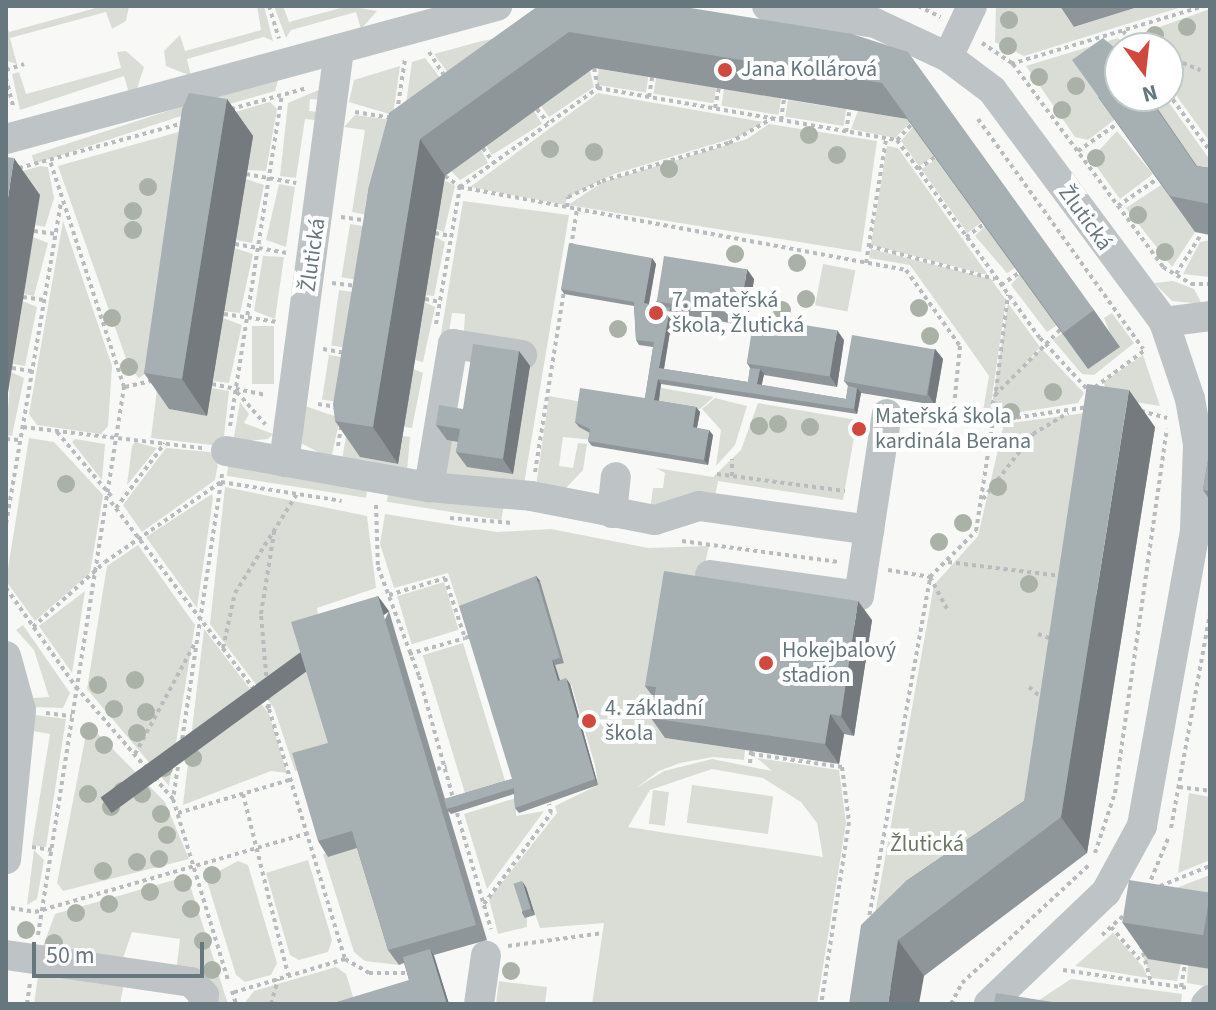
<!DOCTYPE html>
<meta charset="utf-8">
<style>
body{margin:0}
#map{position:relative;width:1216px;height:1010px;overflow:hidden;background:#f8f8f6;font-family:"Source Sans 3",sans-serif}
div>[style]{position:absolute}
.green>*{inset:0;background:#d9ddd6;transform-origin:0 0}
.path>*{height:4px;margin-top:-2px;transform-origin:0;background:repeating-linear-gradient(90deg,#b8bcbe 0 4px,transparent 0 8px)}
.minor>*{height:30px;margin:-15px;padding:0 15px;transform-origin:15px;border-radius:15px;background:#bec3c5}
.trees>*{width:18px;height:18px;margin:-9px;border-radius:50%;background:#aab1a6}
.wall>*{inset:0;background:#8f9699}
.shaded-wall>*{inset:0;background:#747a7d;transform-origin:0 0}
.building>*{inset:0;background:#a6afb2;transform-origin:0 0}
.dots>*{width:22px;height:22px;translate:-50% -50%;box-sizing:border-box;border:4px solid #fff;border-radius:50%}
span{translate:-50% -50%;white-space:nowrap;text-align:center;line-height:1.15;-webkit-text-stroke:8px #fff;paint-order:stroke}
.poi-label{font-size:22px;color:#66787e}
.left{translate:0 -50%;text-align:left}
.street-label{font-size:22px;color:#66787e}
.park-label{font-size:22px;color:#6b7765}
.frame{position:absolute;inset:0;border:8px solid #66787e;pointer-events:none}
.north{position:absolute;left:1104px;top:32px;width:80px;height:80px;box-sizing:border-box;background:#fff;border:2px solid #c2c9cb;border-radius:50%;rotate:165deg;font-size:22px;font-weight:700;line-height:32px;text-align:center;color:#66787e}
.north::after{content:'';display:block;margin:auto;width:28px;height:36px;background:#d1483e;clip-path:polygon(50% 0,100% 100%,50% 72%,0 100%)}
.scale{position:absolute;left:32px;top:942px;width:172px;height:36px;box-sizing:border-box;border:4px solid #66787e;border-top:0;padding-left:10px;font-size:24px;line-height:28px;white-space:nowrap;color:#66787e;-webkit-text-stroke:6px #fff;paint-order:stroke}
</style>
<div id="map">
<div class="green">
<i style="clip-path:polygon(103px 6px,129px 6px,126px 21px,112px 29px,106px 12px,10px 38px,17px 64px,7px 61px,6px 24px,9px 32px)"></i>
<i style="clip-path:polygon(257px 6px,264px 6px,273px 41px,264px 37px,187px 59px,191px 76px,166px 66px,164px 51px,180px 35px,185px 51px,261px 30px)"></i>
<i style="clip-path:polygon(274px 6px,283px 6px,289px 22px,348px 6px,377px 11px,361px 29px,356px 12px,291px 30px,286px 38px)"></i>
<i style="clip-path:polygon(996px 6px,1063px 6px,1075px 27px,1141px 6px,1185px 6px,1024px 56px,995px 42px)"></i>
<i style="clip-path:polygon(1210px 9px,1210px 142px,1168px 84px,1168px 48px,1142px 48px,1134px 36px)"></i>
<i style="clip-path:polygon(1118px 38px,1129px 48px,1120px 48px,1114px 120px,1088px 140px,1075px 137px,1026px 66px)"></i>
<i style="clip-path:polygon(493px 39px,462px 92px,434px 54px,482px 41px)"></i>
<i style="clip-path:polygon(126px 51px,144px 67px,137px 89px,129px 93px,124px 76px,20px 110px,12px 74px,19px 72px,26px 94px,121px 68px,117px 52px)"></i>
<i style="clip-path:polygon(425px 58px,464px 109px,406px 103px,412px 62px)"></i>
<i style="clip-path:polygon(400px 66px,393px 115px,349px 102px,354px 80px)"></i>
<i style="left:599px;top:69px;width:50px;height:16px;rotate:9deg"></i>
<i style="clip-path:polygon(590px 71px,594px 87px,549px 117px,541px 106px)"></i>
<i style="left:656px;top:78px;width:61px;height:16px;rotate:9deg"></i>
<i style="clip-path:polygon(278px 80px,275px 91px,208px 110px,193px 103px)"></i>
<i style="clip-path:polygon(321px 89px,326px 100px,310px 99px,309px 111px,326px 113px,326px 121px,305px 119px,296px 178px,280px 176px,288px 103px)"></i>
<i style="left:724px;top:89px;width:58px;height:17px;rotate:9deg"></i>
<i style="clip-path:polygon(598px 93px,763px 122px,740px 136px,614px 174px,567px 197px,565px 205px,470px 187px)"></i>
<i style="left:788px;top:100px;width:59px;height:17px;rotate:9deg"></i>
<i style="clip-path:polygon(1167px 100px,1210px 160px,1210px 187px,1161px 119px,1156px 106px)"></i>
<i style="clip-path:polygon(270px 102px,277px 109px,266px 171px,247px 170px,204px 121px)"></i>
<i style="left:183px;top:106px;width:9px;height:159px;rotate:72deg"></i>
<i style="left:534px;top:111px;width:15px;height:59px;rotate:58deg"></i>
<i style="clip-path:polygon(858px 111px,907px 119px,910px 123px,895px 138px,851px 129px)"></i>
<i style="clip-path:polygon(355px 115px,392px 120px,372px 216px,352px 212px,365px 130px,344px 127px)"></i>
<i style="clip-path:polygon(769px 124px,877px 141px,861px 252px,568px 205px,603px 182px,747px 139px)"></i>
<i style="clip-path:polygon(913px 127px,934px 156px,919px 166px,901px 141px)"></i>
<i style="clip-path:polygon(182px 131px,145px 374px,139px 378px,129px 367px,58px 166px)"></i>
<i style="clip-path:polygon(1117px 131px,1153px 174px,1120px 199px,1091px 159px)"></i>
<i style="clip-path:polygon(887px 146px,898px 148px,988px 275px,871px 245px)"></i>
<i style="clip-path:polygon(481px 150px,488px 163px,460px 180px,451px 171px)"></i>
<i style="left:936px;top:159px;width:78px;height:18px;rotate:54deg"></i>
<i style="clip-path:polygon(40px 166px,48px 167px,54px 198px,45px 227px,35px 225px,6px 176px)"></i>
<i style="clip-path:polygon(246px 179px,264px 185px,252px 243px,236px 240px)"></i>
<i style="clip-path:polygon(444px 180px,455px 186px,444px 232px,436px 229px)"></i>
<i style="clip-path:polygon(279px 184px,295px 187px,286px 247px,266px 240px)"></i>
<i style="clip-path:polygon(1161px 185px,1195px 232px,1172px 267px,1126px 208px)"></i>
<i style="clip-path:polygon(463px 201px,569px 215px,523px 490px,442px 477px,447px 440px,471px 444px,513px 474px,530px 366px,464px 331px,465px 314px,452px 313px,427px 467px,418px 472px)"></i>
<i style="clip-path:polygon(63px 221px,112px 366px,108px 426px,101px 434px,37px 425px,29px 414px)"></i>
<i style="left:350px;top:224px;width:20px;height:54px;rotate:9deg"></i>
<i style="clip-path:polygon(985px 226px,1015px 268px,1007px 273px,975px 236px)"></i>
<i style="clip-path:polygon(33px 237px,48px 243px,34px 296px,24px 294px)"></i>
<i style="clip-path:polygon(435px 237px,445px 242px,434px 296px,425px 295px)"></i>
<i style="clip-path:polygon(1210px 240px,1210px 277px,1183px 274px,1200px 242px)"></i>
<i style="clip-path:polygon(234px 248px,253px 254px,240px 313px,224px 311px)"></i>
<i style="clip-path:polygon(871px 249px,991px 279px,1006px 300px,989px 418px,982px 417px,989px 376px,961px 336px,910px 265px,869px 258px)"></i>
<i style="clip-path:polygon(263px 256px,284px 257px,275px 319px,254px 311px)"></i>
<i style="left:823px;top:264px;width:33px;height:42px;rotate:11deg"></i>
<i style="clip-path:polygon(1020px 274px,1057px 325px,1047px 332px,1011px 285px)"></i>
<i style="clip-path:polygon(1173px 281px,1194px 289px,1202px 304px,1172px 301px,1154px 283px)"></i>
<i style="left:339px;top:290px;width:21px;height:56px;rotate:8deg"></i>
<i style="clip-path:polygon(23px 301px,37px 307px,25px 366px,13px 364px)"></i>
<i style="clip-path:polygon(424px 302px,435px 307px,423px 362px,415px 360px)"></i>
<i style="clip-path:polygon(1008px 303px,1040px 347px,1012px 380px,1041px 348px,1084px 393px,1078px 403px,990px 417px)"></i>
<i style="clip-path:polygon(1112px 313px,1134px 343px,1094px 375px,1082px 374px,1053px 340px,1062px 333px,1110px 333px,1104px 318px)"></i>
<i style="clip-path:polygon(223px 318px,242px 325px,229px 383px,213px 381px)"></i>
<i style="left:252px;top:326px;width:22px;height:58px"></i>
<i style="left:329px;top:355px;width:20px;height:45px;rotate:9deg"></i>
<i style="clip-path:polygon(1143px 355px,1160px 406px,1110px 398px,1103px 382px)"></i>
<i style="clip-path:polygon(413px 369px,423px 373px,412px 428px,404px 427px)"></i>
<i style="clip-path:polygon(11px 372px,24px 378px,12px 436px,6px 435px)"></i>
<i style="clip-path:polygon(158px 381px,170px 409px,207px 416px,212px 388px,229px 391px,224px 436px,212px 445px,151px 438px)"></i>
<i style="clip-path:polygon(661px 388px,714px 397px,700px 409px,658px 405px)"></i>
<i style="clip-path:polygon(549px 396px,582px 402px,594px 435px,593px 440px,563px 437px,559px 466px,573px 468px,578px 443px,587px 444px,583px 470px,565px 489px,536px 486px)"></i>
<i style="clip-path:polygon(715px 398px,747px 406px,735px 445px,716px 466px,721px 430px,702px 409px)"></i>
<i style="clip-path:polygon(240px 402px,249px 414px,244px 423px,273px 434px,268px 439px,233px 442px)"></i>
<i style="clip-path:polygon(758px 403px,857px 420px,843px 500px,718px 481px,715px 496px,650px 511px,653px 488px,663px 488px,665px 473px,656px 468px,713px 477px,741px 450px)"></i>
<i style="clip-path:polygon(305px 406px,340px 418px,331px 459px,299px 442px)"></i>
<i style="clip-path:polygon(1085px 413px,1046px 705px,1021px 814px,875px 914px,934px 585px,978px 536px,1004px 424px)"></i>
<i style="clip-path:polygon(347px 430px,361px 457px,398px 464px,403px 436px,410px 437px,407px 471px,342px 460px)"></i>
<i style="clip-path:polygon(29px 438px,54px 442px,103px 495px,90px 573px,35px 621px,6px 581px)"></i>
<i style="clip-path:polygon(75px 439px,105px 444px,102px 480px,72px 442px)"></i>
<i style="clip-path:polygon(135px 442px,157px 448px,127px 485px,132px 446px)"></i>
<i style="clip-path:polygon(166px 448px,210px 452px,218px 463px,215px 480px,142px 532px,123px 505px)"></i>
<i style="left:229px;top:461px;width:141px;height:15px;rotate:9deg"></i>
<i style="clip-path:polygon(225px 487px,367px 516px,376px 588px,317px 608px,338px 758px,295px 771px,274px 708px,210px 624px)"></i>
<i style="left:389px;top:488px;width:116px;height:14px;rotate:9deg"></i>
<i style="clip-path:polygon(212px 494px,213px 498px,197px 608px,146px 537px)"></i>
<i style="clip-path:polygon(evenodd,385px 514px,497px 532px,551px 529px,648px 548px,709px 546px,665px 738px,745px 750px,744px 760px,713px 757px,680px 763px,659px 771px,636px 788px,664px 771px,712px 759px,772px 771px,757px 758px,839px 770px,846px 823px,817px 1004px,592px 1004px,604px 923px,540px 928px,526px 887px,527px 927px,498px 934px,489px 899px,557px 813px,555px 806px,598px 785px,595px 765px,571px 684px,561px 686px,555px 665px,565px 662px,494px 601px,461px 612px,448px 573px,394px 588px,380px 544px,385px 514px,712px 769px,763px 778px,801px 802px,817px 823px,823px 857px,628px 827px,650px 790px,712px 769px)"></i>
<i style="clip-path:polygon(138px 545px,195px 625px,169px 786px,87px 689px,107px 566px)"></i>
<i style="left:444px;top:582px;width:50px;height:49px;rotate:73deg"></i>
<i style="clip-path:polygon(85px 591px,72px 673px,39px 626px)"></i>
<i style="clip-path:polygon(23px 625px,70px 693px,63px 708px,34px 707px,33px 698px,49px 697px,34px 650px,16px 630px)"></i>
<i style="clip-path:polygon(204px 629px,269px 714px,287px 773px,271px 771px,183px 805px)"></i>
<i style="left:463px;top:643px;width:151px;height:42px;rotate:73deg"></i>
<i style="clip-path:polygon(35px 715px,66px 719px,46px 847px,32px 845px,50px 734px,33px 731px)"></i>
<i style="clip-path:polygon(88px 724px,165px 802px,189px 859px,63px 891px,57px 883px)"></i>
<i style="left:692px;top:785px;width:82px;height:38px;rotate:8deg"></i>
<i style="left:653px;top:790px;width:16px;height:34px;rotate:7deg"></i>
<i style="clip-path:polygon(1189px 793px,1210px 797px,1210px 860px,1178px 873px)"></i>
<i style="clip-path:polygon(516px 798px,516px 816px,544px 811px,487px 889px,464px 814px)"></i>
<i style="clip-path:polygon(363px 846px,399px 965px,365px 961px,354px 952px,323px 854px)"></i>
<i style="clip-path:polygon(34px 850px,44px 860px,37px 899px,27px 905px)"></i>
<i style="clip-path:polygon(308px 860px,332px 940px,328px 952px,299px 960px,290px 955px,266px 873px)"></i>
<i style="clip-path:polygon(238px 861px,248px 865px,277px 963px,271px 975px,245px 982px,236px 975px,206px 878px)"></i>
<i style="clip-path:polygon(1210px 875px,1210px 925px,1148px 958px,1181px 964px,1177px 981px,1152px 978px,1142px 954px,1150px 898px)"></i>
<i style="clip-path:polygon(181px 878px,189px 882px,228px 1004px,215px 1004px,176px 972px,180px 939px,132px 932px,122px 961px,41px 952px,55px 914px)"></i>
<i style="clip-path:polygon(1113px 933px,1143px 967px,1148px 978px,1075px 966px)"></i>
<i style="clip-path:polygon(1188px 965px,1210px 969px,1210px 987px,1187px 983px)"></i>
<i style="clip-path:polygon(336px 967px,346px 974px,355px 1003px,244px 1004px,254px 991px)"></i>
<i style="clip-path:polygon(39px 970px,124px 983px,120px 1004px,34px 1004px)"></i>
<i style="clip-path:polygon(1071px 979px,1182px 994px,1181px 1004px,1033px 1004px)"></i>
<i style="clip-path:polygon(499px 981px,547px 987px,545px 1004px,496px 1004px)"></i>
</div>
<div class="path">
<i style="left:269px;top:6px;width:34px;rotate:73deg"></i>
<i style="left:918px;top:6px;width:25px;rotate:26deg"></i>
<i style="left:1123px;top:31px;width:21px;rotate:53deg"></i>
<i style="left:982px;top:43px;width:37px;rotate:34deg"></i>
<i style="left:1013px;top:64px;width:252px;rotate:53.5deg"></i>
<i style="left:1163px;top:267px;width:33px;rotate:31deg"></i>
<i style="left:1191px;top:284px;width:19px"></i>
<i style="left:1135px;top:44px;width:15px;rotate:16deg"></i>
<i style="left:429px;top:52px;width:31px;rotate:57deg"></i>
<i style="left:1168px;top:57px;width:35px;rotate:22deg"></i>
<i style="left:1011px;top:64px;width:202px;rotate:-16.7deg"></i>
<i style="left:594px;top:68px;width:20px;rotate:79deg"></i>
<i style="left:6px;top:70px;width:19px;rotate:-18deg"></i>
<i style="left:6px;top:78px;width:32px;rotate:76deg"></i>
<i style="left:1168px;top:93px;width:72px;rotate:54.1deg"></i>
<i style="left:649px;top:97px;width:20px;rotate:-81deg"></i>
<i style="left:1153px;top:101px;width:9px;rotate:-36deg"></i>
<i style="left:715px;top:108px;width:20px;rotate:-79deg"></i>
<i style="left:231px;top:109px;width:79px;rotate:-15.4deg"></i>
<i style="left:537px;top:109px;width:18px;rotate:52deg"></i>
<i style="left:355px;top:112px;width:38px;rotate:9deg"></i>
<i style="left:397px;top:112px;width:54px;rotate:-81.4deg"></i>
<i style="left:978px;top:119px;width:283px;rotate:54.3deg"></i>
<i style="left:781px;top:120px;width:21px;rotate:-82deg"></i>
<i style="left:846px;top:132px;width:20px;rotate:-81deg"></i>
<i style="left:897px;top:140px;width:21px;rotate:-47deg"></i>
<i style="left:483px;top:148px;width:19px;rotate:54deg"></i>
<i style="left:1078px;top:151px;width:47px;rotate:-34.7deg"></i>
<i style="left:19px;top:168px;width:171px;rotate:-15.3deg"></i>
<i style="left:918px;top:169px;width:21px;rotate:-35deg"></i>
<i style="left:246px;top:174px;width:51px;rotate:10.2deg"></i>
<i style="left:445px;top:176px;width:19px;rotate:36deg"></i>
<i style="left:460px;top:187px;width:119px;rotate:10.6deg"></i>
<i style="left:1118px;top:206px;width:47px;rotate:-34.7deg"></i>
<i style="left:567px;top:207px;width:10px;rotate:-84deg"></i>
<i style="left:568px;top:197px;width:38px;rotate:-25deg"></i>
<i style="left:602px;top:181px;width:133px;rotate:-16.7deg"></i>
<i style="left:729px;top:143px;width:51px;rotate:-29.6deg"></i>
<i style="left:341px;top:217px;width:27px;rotate:8deg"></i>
<i style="left:34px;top:231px;width:22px;rotate:8deg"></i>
<i style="left:435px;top:233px;width:16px;rotate:11deg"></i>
<i style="left:966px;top:237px;width:22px;rotate:-36deg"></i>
<i style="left:235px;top:244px;width:53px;rotate:9.8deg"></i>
<i style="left:869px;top:246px;width:130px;rotate:14.7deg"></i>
<i style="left:571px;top:247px;width:38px;rotate:-81deg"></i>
<i style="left:577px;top:209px;width:335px;rotate:10.5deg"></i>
<i style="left:906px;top:270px;width:93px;rotate:54.6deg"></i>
<i style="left:960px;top:346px;width:70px;rotate:95.7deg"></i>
<i style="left:953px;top:416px;width:42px;rotate:-171.9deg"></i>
<i style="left:866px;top:263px;width:126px;rotate:-80.8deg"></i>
<i style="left:1176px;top:274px;width:45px;rotate:-57.7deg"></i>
<i style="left:332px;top:283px;width:23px;rotate:7deg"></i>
<i style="left:1001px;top:285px;width:22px;rotate:-34deg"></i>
<i style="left:23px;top:297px;width:21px;rotate:8deg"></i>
<i style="left:425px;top:299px;width:15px;rotate:11deg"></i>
<i style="left:224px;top:314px;width:54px;rotate:8.6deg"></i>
<i style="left:436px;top:324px;width:139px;rotate:-80.1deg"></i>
<i style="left:460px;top:187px;width:170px;rotate:-35.7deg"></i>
<i style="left:598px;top:88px;width:303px;rotate:9.9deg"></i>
<i style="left:897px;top:140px;width:244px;rotate:54.2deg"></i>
<i style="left:1040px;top:338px;width:71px;rotate:47.3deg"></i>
<i style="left:323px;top:349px;width:23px;rotate:10deg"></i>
<i style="left:12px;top:368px;width:20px;rotate:9deg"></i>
<i style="left:212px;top:384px;width:55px;rotate:11.5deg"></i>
<i style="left:125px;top:387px;width:28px;rotate:-13deg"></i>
<i style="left:1095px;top:387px;width:62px;rotate:-36.5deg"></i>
<i style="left:996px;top:391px;width:97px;rotate:-82.9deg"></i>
<i style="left:237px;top:392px;width:43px;rotate:48.8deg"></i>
<i style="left:318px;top:404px;width:19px;rotate:9deg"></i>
<i style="left:1141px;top:411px;width:27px;rotate:15deg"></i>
<i style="left:953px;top:416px;width:38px;rotate:7deg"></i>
<i style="left:989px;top:420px;width:26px;rotate:-77deg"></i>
<i style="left:995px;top:395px;width:92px;rotate:-45deg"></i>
<i style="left:230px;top:426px;width:335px;rotate:-81.1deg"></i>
<i style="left:23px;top:427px;width:181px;rotate:6.7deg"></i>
<i style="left:57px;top:432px;width:84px;rotate:49.8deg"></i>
<i style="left:6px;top:439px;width:14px;rotate:4deg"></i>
<i style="left:338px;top:446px;width:19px;rotate:-81deg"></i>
<i style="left:535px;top:472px;width:183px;rotate:-80.9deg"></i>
<i style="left:222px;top:474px;width:8px;rotate:97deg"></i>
<i style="left:221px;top:482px;width:122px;rotate:8.9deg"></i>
<i style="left:717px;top:474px;width:129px;rotate:7.6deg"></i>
<i style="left:732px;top:476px;width:17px;rotate:-90deg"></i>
<i style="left:983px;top:499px;width:82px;rotate:-52.4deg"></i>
<i style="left:1033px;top:434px;width:41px;rotate:-31deg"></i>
<i style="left:111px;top:502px;width:260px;rotate:52.6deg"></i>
<i style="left:269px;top:709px;width:261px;rotate:73.1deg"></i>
<i style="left:345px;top:959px;width:118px;rotate:163.3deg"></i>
<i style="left:376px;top:505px;width:62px;rotate:88.2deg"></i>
<i style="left:378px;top:567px;width:116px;rotate:69.4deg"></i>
<i style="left:419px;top:676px;width:127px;rotate:74.4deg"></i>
<i style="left:116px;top:508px;width:81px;rotate:-53deg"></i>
<i style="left:450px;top:518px;width:62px;rotate:4.6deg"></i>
<i style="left:6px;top:524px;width:326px;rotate:-80.3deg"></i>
<i style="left:682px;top:541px;width:158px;rotate:7.6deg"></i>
<i style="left:948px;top:562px;width:114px;rotate:7.1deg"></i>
<i style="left:888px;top:570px;width:43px;rotate:9.5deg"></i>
<i style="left:930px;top:577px;width:36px;rotate:62deg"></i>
<i style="left:6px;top:588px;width:121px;rotate:54.7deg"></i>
<i style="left:76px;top:687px;width:148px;rotate:49.1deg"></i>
<i style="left:389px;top:595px;width:59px;rotate:-16.9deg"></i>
<i style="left:445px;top:578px;width:63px;rotate:71.6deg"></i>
<i style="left:465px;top:638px;width:6px;rotate:-18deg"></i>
<i style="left:33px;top:627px;width:97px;rotate:-42.1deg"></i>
<i style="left:105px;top:562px;width:141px;rotate:-34.6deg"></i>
<i style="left:221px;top:482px;width:321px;rotate:98.6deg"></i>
<i style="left:173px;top:799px;width:192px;rotate:73.1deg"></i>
<i style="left:1038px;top:634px;width:15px;rotate:20deg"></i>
<i style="left:223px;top:648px;width:56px;rotate:-77.7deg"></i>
<i style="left:235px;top:593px;width:119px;rotate:-58deg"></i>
<i style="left:409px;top:654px;width:58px;rotate:-15.9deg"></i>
<i style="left:1029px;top:687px;width:17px;rotate:40deg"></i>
<i style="left:269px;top:708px;width:94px;rotate:-94.9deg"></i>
<i style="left:261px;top:614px;width:88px;rotate:-80.9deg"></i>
<i style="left:46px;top:713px;width:26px;rotate:7deg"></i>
<i style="left:135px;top:754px;width:126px;rotate:-61.6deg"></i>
<i style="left:751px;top:754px;width:92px;rotate:8.1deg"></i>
<i style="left:842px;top:767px;width:55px;rotate:82.7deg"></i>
<i style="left:849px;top:822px;width:184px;rotate:98.7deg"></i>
<i style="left:750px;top:763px;width:12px;rotate:-85deg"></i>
<i style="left:437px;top:769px;width:10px;rotate:-17deg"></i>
<i style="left:1179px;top:787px;width:31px;rotate:7deg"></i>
<i style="left:243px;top:794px;width:187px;rotate:76deg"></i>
<i style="left:178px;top:813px;width:120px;rotate:-16.5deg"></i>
<i style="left:457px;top:813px;width:121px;rotate:73.7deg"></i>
<i style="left:1171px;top:828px;width:218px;rotate:-79.7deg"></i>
<i style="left:32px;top:847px;width:20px;rotate:9deg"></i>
<i style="left:1095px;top:853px;width:63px;rotate:-71.6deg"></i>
<i style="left:1115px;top:793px;width:368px;rotate:-81.9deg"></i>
<i style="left:1160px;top:886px;width:54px;rotate:-21.8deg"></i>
<i style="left:1148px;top:887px;width:55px;rotate:-67.6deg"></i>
<i style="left:484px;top:904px;width:113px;rotate:-53.6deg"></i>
<i style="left:551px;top:813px;width:9px;rotate:-103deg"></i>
<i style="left:11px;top:908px;width:24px;rotate:9deg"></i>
<i style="left:35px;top:912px;width:284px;rotate:-16.1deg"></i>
<i style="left:868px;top:923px;width:352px;rotate:-79.8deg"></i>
<i style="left:930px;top:577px;width:65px;rotate:-45deg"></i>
<i style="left:976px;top:531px;width:111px;rotate:-81.2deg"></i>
<i style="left:993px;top:421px;width:96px;rotate:-8.4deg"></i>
<i style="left:1111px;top:927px;width:43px;rotate:48.8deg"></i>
<i style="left:38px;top:935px;width:555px;rotate:-81.08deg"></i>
<i style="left:124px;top:387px;width:239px;rotate:-108.1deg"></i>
<i style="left:1102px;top:935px;width:31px;rotate:-42deg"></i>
<i style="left:1141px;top:945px;width:38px;rotate:75deg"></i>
<i style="left:508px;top:946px;width:96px;rotate:-7.8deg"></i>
<i style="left:345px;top:959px;width:28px;rotate:30deg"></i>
<i style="left:369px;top:973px;width:40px"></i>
<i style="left:1063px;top:970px;width:126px;rotate:8.2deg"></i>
<i style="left:1181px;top:987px;width:22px;rotate:-80deg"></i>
<i style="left:232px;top:991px;width:14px;rotate:73deg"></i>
<i style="left:27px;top:1004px;width:21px;rotate:-82deg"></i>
<i style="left:271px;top:1004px;width:26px;rotate:-74deg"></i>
<i style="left:951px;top:1004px;width:24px;rotate:-62deg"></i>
<i style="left:962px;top:983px;width:173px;rotate:-42.9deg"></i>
</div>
<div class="minor">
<i style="left:767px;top:6px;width:109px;rotate:8.9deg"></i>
<i style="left:875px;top:23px;width:81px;rotate:25deg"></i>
<i style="left:948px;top:57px;width:55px;rotate:36.9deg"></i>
<i style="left:992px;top:90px;width:289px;rotate:53.4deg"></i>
<i style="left:1164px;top:322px;width:81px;rotate:71.3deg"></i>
<i style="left:1190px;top:399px;width:46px;rotate:79.9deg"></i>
<i style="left:1198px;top:444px;width:87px;rotate:92deg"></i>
<i style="left:1195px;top:531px;width:300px;rotate:100.2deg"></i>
<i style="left:1142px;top:826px;width:75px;rotate:118.6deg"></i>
<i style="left:1106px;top:892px;width:162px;rotate:136.3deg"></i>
<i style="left:948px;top:57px;width:56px;rotate:-64.8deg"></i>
<i style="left:6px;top:139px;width:509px;rotate:-15.16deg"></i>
<i style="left:1164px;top:322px;width:46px;rotate:-7.4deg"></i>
<i style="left:226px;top:451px;width:206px;rotate:10.1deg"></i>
<i style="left:429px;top:487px;width:145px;rotate:-80.5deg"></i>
<i style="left:453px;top:344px;width:70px;rotate:9.1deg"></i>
<i style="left:284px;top:462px;width:417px;rotate:-82.4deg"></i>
<i style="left:429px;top:487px;width:102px;rotate:5deg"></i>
<i style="left:531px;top:496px;width:126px;rotate:11deg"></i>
<i style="left:655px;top:520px;width:46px;rotate:-17.7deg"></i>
<i style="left:699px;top:506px;width:172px;rotate:8deg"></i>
<i style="left:612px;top:513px;width:36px;rotate:-84deg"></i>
<i style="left:710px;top:575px;width:150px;rotate:8deg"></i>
<i style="left:859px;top:596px;width:184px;rotate:-81.3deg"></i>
<i style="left:6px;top:656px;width:56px;rotate:74.5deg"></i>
<i style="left:21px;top:710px;width:150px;rotate:95.7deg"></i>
<i style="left:6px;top:955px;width:187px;rotate:8.3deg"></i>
<i style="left:191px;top:982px;width:18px;rotate:45deg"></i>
<i style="left:204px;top:995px;width:9px;rotate:96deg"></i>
<i style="left:479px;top:1004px;width:49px;rotate:-81.9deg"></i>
<i style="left:1206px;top:1004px;width:6px;rotate:-45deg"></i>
</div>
<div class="trees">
<i style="left:1009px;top:20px"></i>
<i style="left:1187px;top:27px"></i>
<i style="left:1155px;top:35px"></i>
<i style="left:1008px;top:46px"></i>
<i style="left:1039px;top:77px"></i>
<i style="left:1076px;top:86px"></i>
<i style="left:1062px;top:110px"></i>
<i style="left:809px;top:135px"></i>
<i style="left:550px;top:149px"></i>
<i style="left:594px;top:152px"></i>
<i style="left:837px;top:155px"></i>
<i style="left:1096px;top:158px"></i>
<i style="left:669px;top:169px"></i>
<i style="left:148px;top:187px"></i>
<i style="left:133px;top:211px"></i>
<i style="left:1138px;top:215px"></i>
<i style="left:133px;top:230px"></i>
<i style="left:1165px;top:252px"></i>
<i style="left:735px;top:254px"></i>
<i style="left:797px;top:263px"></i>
<i style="left:806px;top:299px"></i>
<i style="left:919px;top:308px"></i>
<i style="left:782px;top:310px"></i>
<i style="left:112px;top:318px"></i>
<i style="left:618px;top:329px"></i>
<i style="left:930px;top:336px"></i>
<i style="left:129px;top:367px"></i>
<i style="left:1053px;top:392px"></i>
<i style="left:1011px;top:412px"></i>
<i style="left:778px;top:424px"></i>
<i style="left:759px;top:426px"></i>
<i style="left:810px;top:427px"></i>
<i style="left:66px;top:484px"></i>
<i style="left:998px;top:487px"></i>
<i style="left:963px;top:523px"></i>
<i style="left:939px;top:542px"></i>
<i style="left:1029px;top:584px"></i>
<i style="left:135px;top:680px"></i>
<i style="left:98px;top:685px"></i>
<i style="left:114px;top:709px"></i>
<i style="left:146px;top:712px"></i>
<i style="left:89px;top:731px"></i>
<i style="left:137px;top:733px"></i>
<i style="left:104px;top:745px"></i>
<i style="left:193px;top:758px"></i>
<i style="left:164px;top:768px"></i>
<i style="left:122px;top:791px"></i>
<i style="left:88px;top:794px"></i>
<i style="left:142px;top:794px"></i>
<i style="left:111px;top:807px"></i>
<i style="left:161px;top:814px"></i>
<i style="left:167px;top:835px"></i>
<i style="left:159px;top:859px"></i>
<i style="left:137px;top:862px"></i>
<i style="left:103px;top:871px"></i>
<i style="left:212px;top:875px"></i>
<i style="left:183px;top:883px"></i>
<i style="left:150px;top:892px"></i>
<i style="left:109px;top:904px"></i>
<i style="left:191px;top:909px"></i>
<i style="left:76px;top:913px"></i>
<i style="left:26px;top:930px"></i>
<i style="left:203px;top:941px"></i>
<i style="left:54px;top:943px"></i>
<i style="left:212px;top:970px"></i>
<i style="left:511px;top:971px"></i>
</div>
<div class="wall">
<i style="clip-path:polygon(538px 6px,852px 34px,1094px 310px,1120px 347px,1088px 369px,907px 119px,594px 68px,445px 176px,398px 464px,360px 457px,335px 421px,369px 186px)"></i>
<i style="clip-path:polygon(1060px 6px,1141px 6px,1074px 27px)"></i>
<i style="clip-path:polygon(1149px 96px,1197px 166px,1210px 168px,1210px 235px,1195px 232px,1098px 97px)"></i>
<i style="clip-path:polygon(227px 99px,253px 136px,207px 416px,169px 409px,144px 373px)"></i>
<i style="clip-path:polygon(652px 258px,656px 264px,649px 304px,659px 306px,656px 301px,754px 279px,747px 326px,673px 313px,664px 369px,748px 382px,750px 368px,747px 363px,844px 340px,837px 387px,764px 375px,761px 385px,846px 399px,848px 386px,844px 381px,935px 349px,943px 359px,935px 405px,861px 393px,857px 414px,661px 384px,659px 401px,696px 407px,700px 412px,697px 428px,713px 435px,708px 465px,592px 446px,588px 441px,590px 433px,579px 427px,575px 422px,645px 398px,653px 347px,639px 345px,636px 340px,634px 306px,564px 294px,561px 289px)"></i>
<i style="clip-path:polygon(519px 351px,530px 366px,513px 474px,467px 467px,456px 452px,458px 442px,447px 440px,436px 425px,463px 409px)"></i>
<i style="clip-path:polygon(1155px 427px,1087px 853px,924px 976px,849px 1004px,906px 881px,1024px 801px)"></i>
<i style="clip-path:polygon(1210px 447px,1210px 500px,1203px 490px)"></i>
<i style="clip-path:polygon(536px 576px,540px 581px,564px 663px,555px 665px,560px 680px,570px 684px,598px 785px,519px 813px,515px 808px,514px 794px,451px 814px,448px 811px,487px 940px,434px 955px,449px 1004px,409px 980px,404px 963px,399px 965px,388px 950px,357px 848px,328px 857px,318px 841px,328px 743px,389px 611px,445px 799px,512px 779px)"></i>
<i style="clip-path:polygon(872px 620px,854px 736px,844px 734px,839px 764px,665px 738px,651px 718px,654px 698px,645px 686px)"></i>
<i style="clip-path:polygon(526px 887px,535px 915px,525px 918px,522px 913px)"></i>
<i style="clip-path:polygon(1210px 893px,1210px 969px,1148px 959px,1122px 922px)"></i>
</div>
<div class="shaded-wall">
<i style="clip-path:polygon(227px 99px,253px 136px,207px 416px,182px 379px)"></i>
<i style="clip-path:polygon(420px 139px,445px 176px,398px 464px,373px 427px)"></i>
<i style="clip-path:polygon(14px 158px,40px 195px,6px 405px,6px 211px)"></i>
<i style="clip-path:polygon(652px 258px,656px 264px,648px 308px,644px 303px)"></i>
<i style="clip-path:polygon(747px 269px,754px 279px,747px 326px,740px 315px)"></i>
<i style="clip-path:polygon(670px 308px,673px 313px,663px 374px,659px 368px)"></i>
<i style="clip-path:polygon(837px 330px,844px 340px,837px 387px,830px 376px)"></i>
<i style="clip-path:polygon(935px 349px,943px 359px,935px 405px,928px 394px)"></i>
<i style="clip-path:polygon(519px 351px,530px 366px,513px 474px,503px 459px)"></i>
<i style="clip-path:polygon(760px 369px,764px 374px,761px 389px,757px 384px)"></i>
<i style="clip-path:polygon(658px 379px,661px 384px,658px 405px,654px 400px)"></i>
<i style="clip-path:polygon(857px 388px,861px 393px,857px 414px,854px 409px)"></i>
<i style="clip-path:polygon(1129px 390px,1155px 427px,1087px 853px,1061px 817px)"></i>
<i style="clip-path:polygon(696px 407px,700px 412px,696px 432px,693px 427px)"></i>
<i style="clip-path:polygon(709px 430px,713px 435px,708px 465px,704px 460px)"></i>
<i style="left:536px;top:576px;width:6px;height:85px;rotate:51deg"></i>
<i style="left:378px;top:596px;width:19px;height:343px;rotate:54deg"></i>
<i style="clip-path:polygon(858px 601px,872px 620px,854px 736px,841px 716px)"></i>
<i style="clip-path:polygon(552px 660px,555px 665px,561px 686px,558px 681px)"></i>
<i style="clip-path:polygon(566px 678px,570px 684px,598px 785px,595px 779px)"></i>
<i style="clip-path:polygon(830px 714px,844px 734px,839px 764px,825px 744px)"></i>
<i style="clip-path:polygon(522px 881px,526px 887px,535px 915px,531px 909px)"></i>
<i style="clip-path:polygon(898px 940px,924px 976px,919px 1004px,888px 1004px)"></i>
<i style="clip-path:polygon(430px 949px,433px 954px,449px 1004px,447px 1004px)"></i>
</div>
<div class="building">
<i style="clip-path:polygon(538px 6px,678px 6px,852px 34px,908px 52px,1094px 310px,1063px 333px,882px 83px,569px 32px,420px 139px,373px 427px,335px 421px,333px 404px,369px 186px,389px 113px)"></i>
<i style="clip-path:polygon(1103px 38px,1116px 49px,1120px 55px,1120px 96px,1148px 96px,1196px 166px,1210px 168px,1210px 204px,1170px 196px,1072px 60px)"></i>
<i style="clip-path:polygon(189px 93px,227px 99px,182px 379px,144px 373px,182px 109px)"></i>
<i style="clip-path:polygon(6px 157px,14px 158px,6px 211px)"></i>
<i style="clip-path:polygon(569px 243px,652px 258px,644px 303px,670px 308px,659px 368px,748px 382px,750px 368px,760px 369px,757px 384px,846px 399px,848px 386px,857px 388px,854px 409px,658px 379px,654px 400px,696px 407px,693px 427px,709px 430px,704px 460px,588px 441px,590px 429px,575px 422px,580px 388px,645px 398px,654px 342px,636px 340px,634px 302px,561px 289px)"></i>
<i style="left:664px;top:256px;width:84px;height:46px;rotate:9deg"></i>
<i style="left:754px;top:317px;width:84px;height:47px;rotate:9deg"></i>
<i style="left:852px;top:335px;width:84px;height:47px;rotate:10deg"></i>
<i style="clip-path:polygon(473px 344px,519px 351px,503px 459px,456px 452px,460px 429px,436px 425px,439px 405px,463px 409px)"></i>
<i style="clip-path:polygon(1087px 384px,1129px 390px,1061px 817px,898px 940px,888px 1004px,849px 1004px,861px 925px,906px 881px,1024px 801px)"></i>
<i style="clip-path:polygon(1210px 447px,1210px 491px,1203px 490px)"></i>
<i style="clip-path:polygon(664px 571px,858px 601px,841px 716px,830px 714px,825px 744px,651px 718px,656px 687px,645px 686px)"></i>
<i style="clip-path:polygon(536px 576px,560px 658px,552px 660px,558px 681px,566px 678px,595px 779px,515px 808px,514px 788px,447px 809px,444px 799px,512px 779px,459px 606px)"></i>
<i style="clip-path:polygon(378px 596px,476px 925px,388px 950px,352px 831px,318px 841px,292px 753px,328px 743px,291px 622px)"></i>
<i style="left:1129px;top:880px;width:82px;height:43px;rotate:9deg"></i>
<i style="left:522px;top:881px;width:29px;height:9px;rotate:72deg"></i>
<i style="clip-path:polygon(430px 949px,447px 1004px,330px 1004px,409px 980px,403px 957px)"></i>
<i style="clip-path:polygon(996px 993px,1065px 1004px,994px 1004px)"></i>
</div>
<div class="dots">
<i style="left:725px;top:70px;background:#d1483e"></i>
<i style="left:656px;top:313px;background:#d1483e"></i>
<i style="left:859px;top:429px;background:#d1483e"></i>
<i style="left:766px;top:663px;background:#d1483e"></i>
<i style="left:589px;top:721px;background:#d1483e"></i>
</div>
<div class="poi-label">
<span class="left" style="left:741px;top:70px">Jana Kollárová</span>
<span class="left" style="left:672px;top:313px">7. mateřská<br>škola, Žlutická</span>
<span class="left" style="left:875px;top:429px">Mateřská škola<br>kardinála Berana</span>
<span class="left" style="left:782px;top:663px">Hokejbalový<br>stadion</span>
<span class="left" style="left:605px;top:721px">4. základní<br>škola</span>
</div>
<div class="street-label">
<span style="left:1085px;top:218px;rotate:54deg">Žlutická</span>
<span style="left:313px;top:255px;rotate:-82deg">Žlutická</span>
</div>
<div class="park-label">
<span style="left:927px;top:845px">Žlutická</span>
</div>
<div class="frame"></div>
<div class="north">N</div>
<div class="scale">50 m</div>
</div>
